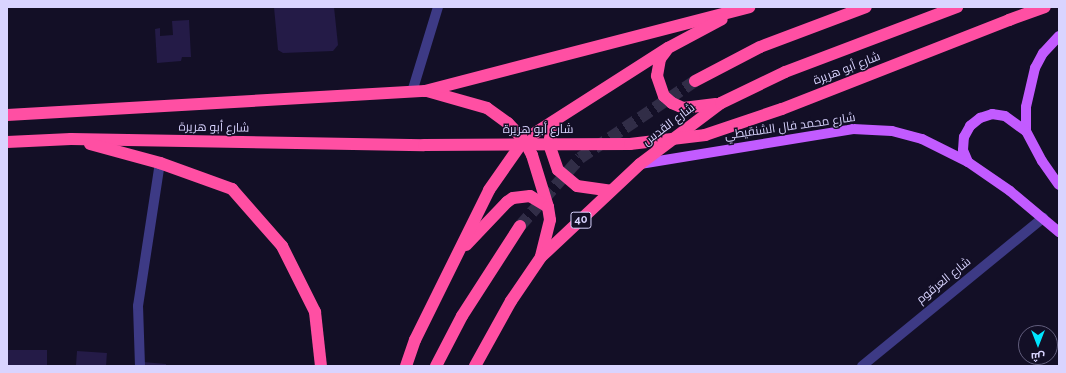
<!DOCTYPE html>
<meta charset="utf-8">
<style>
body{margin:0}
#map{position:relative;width:1066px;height:373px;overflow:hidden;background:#130f26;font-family:Raleway,Cairo,sans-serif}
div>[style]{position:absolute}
.building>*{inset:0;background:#241b47;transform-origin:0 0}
.highway-tunnel>*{height:12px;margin-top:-6px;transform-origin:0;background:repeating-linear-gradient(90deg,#312d47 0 12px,transparent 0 18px)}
.minor>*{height:10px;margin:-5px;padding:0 5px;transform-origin:5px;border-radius:5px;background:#3d3a85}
.major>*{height:10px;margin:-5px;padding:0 5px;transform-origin:5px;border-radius:5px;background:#c25bff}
.highway>*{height:12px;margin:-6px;padding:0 6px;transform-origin:6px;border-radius:6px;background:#ff4fa3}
.highway-bridge>*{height:12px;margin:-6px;padding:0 6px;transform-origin:6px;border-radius:6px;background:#ff4fa3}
span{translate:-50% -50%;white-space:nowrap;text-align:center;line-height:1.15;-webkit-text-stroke:3px #130f26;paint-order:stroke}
.shield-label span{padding:1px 3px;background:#130f26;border:1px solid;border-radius:3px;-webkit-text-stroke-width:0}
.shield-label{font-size:11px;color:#d9d4ff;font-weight:700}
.street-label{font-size:12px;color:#d9d4ff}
.frame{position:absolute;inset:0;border:8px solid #d9d4ff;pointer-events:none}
.north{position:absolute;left:1018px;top:325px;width:40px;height:40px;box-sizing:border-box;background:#130f26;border:1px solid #625e7d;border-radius:50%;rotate:180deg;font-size:11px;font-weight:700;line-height:16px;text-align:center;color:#d9d4ff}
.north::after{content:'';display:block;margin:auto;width:14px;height:18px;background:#00e5ff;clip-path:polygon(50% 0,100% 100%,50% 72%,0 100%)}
</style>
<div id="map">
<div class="building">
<i style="clip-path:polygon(274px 7px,334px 7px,338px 45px,333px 51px,283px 53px,278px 50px)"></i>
<i style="clip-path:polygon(189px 20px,191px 57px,182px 57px,181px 61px,157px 63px,155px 29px,160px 28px,160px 36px,173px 35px,172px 21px)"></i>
<i style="left:7px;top:350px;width:40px;height:16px"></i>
<i style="left:77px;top:351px;width:30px;height:15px;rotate:4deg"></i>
<i style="clip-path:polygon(143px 362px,166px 364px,166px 366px,143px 366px)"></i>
</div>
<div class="highway-tunnel">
<i style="left:520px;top:226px;width:91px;rotate:-48.6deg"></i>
<i style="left:580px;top:158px;width:138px;rotate:-33.8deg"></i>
</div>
<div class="minor">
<i style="left:412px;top:92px;width:89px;rotate:-73deg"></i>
<i style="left:140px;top:366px;width:60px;rotate:-91.9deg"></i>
<i style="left:138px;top:306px;width:145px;rotate:-81.3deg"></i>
<i style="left:862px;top:366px;width:234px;rotate:-39.3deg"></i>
</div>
<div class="major">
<i style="left:1059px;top:36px;width:23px;rotate:133deg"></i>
<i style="left:1043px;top:53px;width:17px;rotate:118deg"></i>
<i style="left:1035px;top:68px;width:40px;rotate:103deg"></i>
<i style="left:1026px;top:107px;width:24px;rotate:90deg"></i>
<i style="left:1026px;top:131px;width:34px;rotate:62deg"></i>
<i style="left:1042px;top:161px;width:29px;rotate:55deg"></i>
<i style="left:968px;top:162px;width:13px;rotate:-113deg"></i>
<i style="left:963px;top:150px;width:13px;rotate:-86deg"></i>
<i style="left:964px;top:137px;width:13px;rotate:-61deg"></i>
<i style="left:970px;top:126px;width:13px;rotate:-39deg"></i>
<i style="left:980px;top:118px;width:13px;rotate:-18deg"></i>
<i style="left:992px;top:114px;width:13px;rotate:9deg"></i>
<i style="left:1005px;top:116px;width:26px;rotate:36deg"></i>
<i style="left:640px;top:164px;width:216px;rotate:-9.3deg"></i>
<i style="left:853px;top:129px;width:39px;rotate:3deg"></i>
<i style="left:892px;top:131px;width:31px;rotate:15deg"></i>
<i style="left:922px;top:139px;width:51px;rotate:26.6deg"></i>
<i style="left:968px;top:162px;width:51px;rotate:34.6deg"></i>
<i style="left:1010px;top:191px;width:64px;rotate:39.9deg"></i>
</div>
<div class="highway">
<i style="left:1009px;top:20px;width:38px;rotate:-20deg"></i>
<i style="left:666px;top:51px;width:10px;rotate:127deg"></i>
<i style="left:660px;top:59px;width:17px;rotate:100deg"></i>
<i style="left:657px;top:76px;width:21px;rotate:71deg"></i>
<i style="left:664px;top:96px;width:11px;rotate:41deg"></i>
<i style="left:672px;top:103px;width:12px;rotate:24deg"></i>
<i style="left:683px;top:108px;width:33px;rotate:-7deg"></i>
<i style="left:695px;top:81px;width:73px;rotate:-27.6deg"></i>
<i style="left:760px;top:47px;width:113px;rotate:-20.7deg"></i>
<i style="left:427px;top:91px;width:62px;rotate:15.8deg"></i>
<i style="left:487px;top:108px;width:26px;rotate:36deg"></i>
<i style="left:508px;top:123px;width:23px;rotate:47deg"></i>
<i style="left:524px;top:140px;width:17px;rotate:62deg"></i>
<i style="left:532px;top:155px;width:54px;rotate:72.9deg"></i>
<i style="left:7px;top:115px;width:419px;rotate:-3.3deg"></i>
<i style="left:425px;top:91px;width:335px;rotate:-14.5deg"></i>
<i style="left:557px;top:120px;width:19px;rotate:111deg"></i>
<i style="left:550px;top:138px;width:9px;rotate:90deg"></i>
<i style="left:550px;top:147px;width:24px;rotate:71deg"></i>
<i style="left:558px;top:170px;width:25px;rotate:40deg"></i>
<i style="left:577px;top:186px;width:34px;rotate:8deg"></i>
<i style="left:7px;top:142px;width:64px;rotate:-2.7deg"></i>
<i style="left:71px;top:139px;width:353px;rotate:1deg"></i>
<i style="left:90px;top:144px;width:73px;rotate:15.2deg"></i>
<i style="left:160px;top:163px;width:77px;rotate:19.9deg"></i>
<i style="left:232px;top:189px;width:76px;rotate:48.7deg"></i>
<i style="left:282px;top:246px;width:74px;rotate:63.4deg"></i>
<i style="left:315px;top:312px;width:54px;rotate:83.7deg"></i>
<i style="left:466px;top:245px;width:59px;rotate:-46.4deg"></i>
<i style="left:507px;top:202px;width:7px;rotate:-34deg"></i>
<i style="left:513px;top:198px;width:17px;rotate:-7deg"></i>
<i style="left:530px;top:196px;width:21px;rotate:31deg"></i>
<i style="left:548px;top:207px;width:13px;rotate:81deg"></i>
<i style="left:550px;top:220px;width:36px;rotate:104deg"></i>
<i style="left:406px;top:366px;width:28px;rotate:-71deg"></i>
<i style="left:415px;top:340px;width:167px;rotate:-63.7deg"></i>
<i style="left:489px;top:190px;width:61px;rotate:-55deg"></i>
<i style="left:524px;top:140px;width:171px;rotate:-32.6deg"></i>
<i style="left:668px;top:48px;width:61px;rotate:-28.2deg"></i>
<i style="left:436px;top:366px;width:56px;rotate:-62.5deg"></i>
<i style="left:462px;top:316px;width:107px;rotate:-57.2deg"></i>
<i style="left:475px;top:366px;width:74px;rotate:-61deg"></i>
<i style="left:511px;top:301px;width:53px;rotate:-55.7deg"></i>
<i style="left:541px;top:257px;width:136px;rotate:-43.2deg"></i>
<i style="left:640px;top:164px;width:101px;rotate:-37deg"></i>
<i style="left:721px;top:103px;width:71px;rotate:-25.8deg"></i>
<i style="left:785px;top:72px;width:184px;rotate:-20.7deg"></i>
</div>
<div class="highway-bridge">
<i style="left:424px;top:145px;width:206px;rotate:-0.3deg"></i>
<i style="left:630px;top:144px;width:76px;rotate:-6.8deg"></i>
<i style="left:705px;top:135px;width:81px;rotate:-18.7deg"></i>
<i style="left:782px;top:109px;width:244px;rotate:-21.4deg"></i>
</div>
<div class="shield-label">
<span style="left:581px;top:220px">40</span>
</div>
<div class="street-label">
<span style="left:847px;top:69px;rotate:-21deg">شارع أبو هريرة</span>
<span style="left:669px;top:125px;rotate:-37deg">شارع القدس</span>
<span style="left:790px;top:127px;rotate:-8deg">شارع محمد فال الشنقيطي</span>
<span style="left:214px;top:128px;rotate:1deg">شارع أبو هريرة</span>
<span style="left:538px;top:130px">شارع أبو هريرة</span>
<span style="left:944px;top:281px;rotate:-39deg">شارع العرقوم</span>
</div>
<div class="frame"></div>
<div class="north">ش</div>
</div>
